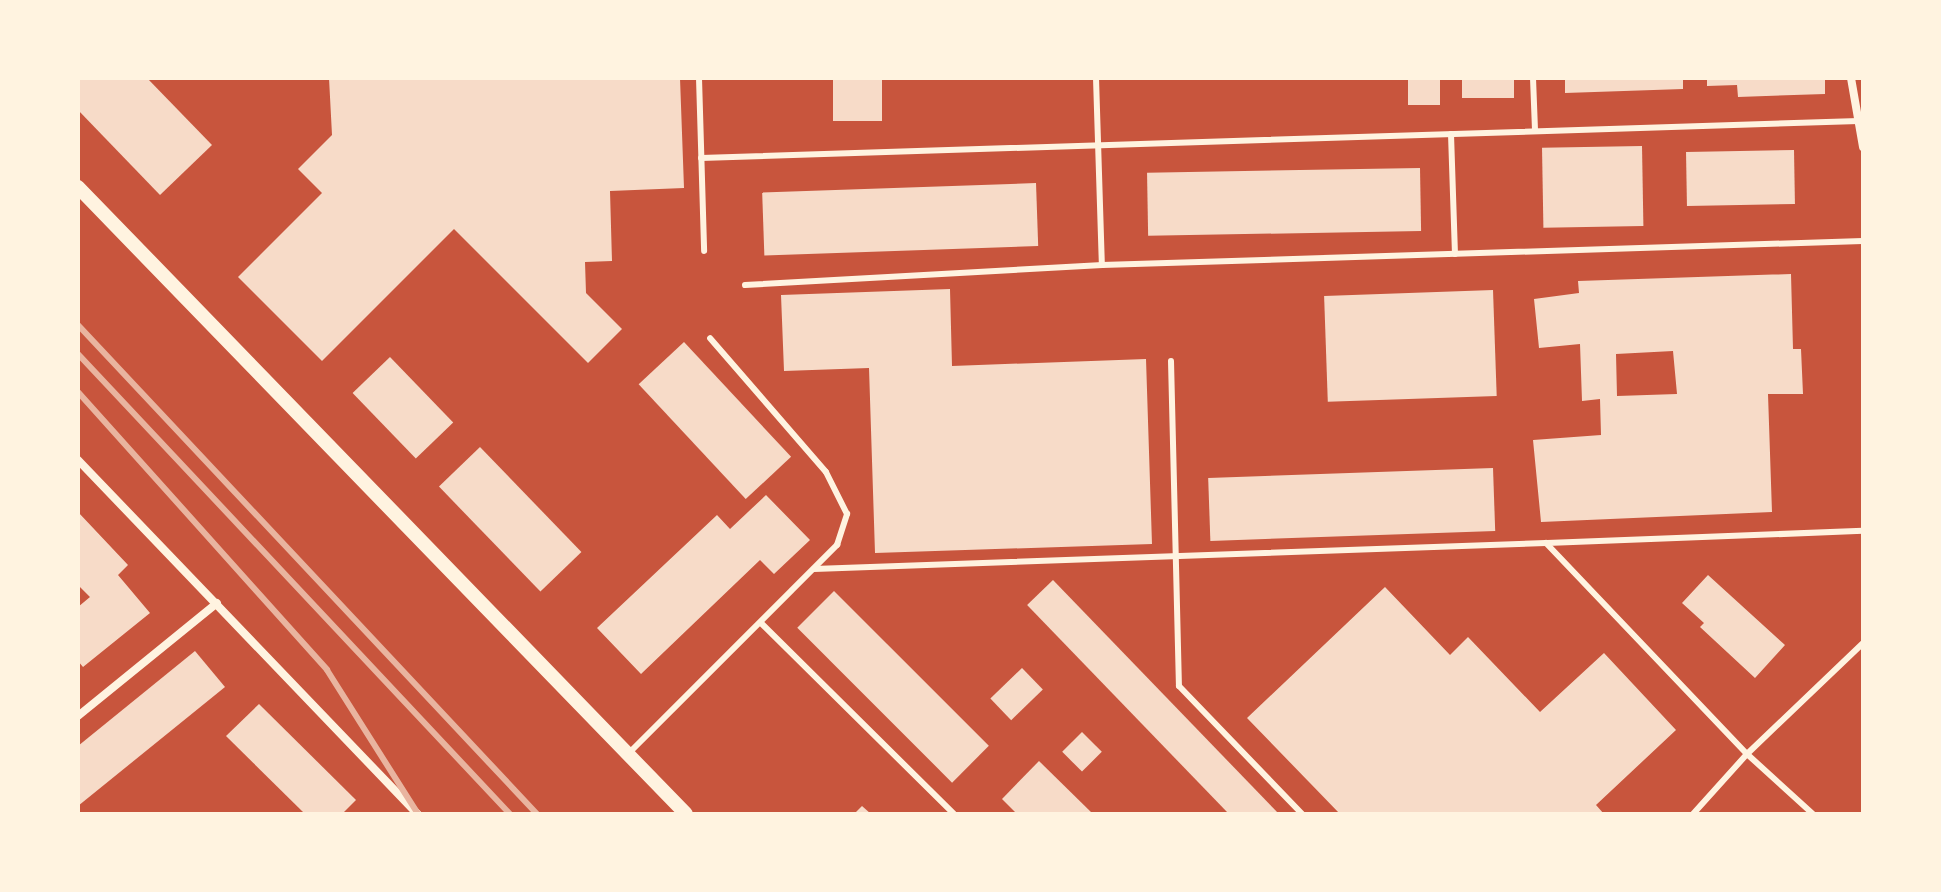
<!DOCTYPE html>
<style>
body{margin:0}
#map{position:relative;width:1941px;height:892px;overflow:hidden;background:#c8553d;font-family:"Archivo Narrow",sans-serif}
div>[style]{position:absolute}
.building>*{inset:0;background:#f7dbc8;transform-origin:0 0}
.service>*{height:6px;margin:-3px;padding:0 3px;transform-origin:3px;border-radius:3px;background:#fff3e0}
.minor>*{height:8px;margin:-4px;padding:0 4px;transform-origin:4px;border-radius:4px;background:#fff3e0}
.tertiary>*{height:14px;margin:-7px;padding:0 7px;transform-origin:7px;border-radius:7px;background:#fff3e0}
.rail>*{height:6px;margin:-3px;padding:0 3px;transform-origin:3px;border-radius:3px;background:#e9b49f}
span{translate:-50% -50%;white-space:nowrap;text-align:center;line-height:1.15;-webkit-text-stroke:6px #fff3e0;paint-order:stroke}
.frame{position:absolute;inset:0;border:80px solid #fff3e0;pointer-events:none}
</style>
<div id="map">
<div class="building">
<i style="clip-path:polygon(78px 78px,147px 78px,212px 145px,160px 195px,78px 110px)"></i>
<i style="clip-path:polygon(329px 78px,680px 78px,684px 188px,610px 191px,612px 261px,585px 262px,586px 293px,622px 329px,588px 363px,454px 229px,322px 361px,238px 277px,322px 193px,298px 169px,332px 135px)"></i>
<i style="left:833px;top:78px;width:49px;height:43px"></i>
<i style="left:1408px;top:78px;width:32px;height:27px"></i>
<i style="left:1462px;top:78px;width:52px;height:20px"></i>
<i style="clip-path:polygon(1565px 78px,1683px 78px,1683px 89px,1565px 93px)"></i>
<i style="clip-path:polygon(1707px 78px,1825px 78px,1825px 94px,1738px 97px,1737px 85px,1707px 86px)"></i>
<i style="left:1642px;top:146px;width:80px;height:100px;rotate:89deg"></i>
<i style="left:1794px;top:150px;width:54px;height:108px;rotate:89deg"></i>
<i style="left:1420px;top:168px;width:63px;height:273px;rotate:89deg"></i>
<i style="left:1036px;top:183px;width:63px;height:274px;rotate:88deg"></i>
<i style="clip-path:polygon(evenodd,1791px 274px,1793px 349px,1801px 349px,1803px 394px,1768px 394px,1772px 512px,1541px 522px,1533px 440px,1601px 435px,1600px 399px,1582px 401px,1580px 344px,1539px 348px,1534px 299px,1579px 293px,1578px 281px,1791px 274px,1673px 351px,1677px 394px,1617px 396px,1616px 354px,1673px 351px)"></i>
<i style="clip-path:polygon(950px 289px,952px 366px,1146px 359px,1152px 544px,875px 553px,869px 368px,784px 371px,781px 295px)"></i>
<i style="left:1493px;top:290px;width:106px;height:169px;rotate:88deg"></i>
<i style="left:684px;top:342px;width:157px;height:62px;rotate:47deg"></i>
<i style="left:390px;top:357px;width:91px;height:52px;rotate:46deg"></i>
<i style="left:480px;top:447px;width:146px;height:57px;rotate:46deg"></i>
<i style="left:1493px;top:468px;width:63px;height:285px;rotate:88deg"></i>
<i style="clip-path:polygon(766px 495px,810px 540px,774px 574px,760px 560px,641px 674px,597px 628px,717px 515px,730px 529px)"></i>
<i style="clip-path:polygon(78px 512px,128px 565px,118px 575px,150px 613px,83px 667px,78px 661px,78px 607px,90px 597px,78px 585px)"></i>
<i style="clip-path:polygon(1708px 575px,1785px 645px,1755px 678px,1700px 627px,1704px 623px,1682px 603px)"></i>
<i style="left:1053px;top:580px;width:325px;height:36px;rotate:46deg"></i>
<i style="clip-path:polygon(1385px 587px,1450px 655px,1468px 637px,1540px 712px,1604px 653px,1676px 730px,1596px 805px,1604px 814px,1340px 814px,1247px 718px)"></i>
<i style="left:834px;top:591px;width:219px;height:52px;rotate:45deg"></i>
<i style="clip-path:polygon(195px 651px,225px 687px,78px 806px,78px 746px)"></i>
<i style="left:1022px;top:668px;width:30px;height:44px;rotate:46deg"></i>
<i style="clip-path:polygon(259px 704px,356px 800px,342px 814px,305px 814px,226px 736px)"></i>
<i style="left:1082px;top:732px;width:28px;height:28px;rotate:45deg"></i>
<i style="clip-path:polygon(1039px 761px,1093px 814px,1017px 814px,1002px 799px)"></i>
<i style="clip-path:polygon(862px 806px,871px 814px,854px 814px)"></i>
</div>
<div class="service">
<i style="left:699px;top:78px;width:173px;rotate:88.3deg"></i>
<i style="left:1096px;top:78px;width:187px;rotate:88.2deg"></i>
<i style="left:1533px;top:78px;width:53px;rotate:87.8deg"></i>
<i style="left:1451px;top:134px;width:120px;rotate:88.1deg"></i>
<i style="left:701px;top:158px;width:1158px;rotate:-1.83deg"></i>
<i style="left:745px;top:285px;width:358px;rotate:-3.2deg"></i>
<i style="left:1102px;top:265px;width:761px;rotate:-1.81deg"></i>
<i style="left:1171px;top:361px;width:325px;rotate:88.6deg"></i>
<i style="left:1179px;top:686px;width:178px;rotate:46.1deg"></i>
<i style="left:1547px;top:543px;width:316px;rotate:-2.2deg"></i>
<i style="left:814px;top:569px;width:732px;rotate:-2.03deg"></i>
<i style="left:1546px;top:543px;width:291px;rotate:46.4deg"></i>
<i style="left:1747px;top:754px;width:161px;rotate:-43.7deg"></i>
<i style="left:762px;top:624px;width:270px;rotate:44.7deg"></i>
<i style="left:628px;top:754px;width:296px;rotate:-45deg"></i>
<i style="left:837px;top:545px;width:33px;rotate:-72deg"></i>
<i style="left:847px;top:514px;width:47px;rotate:-116.6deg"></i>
<i style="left:826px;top:472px;width:177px;rotate:-130.9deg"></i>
<i style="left:1693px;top:814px;width:81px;rotate:-48deg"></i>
<i style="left:1747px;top:754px;width:89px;rotate:42.3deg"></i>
</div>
<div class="minor">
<i style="left:1851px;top:78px;width:70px;rotate:80.1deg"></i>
<i style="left:78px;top:460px;width:491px;rotate:46.2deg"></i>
<i style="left:78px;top:716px;width:179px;rotate:-39.1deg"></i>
</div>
<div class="tertiary">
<i style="left:78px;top:187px;width:873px;rotate:45.88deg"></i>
</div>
<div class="rail">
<i style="left:78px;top:325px;width:671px;rotate:46.81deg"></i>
<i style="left:78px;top:354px;width:631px;rotate:46.8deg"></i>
<i style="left:78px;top:392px;width:373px;rotate:48.1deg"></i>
<i style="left:327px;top:670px;width:170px;rotate:57.7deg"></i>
</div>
<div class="frame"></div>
</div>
